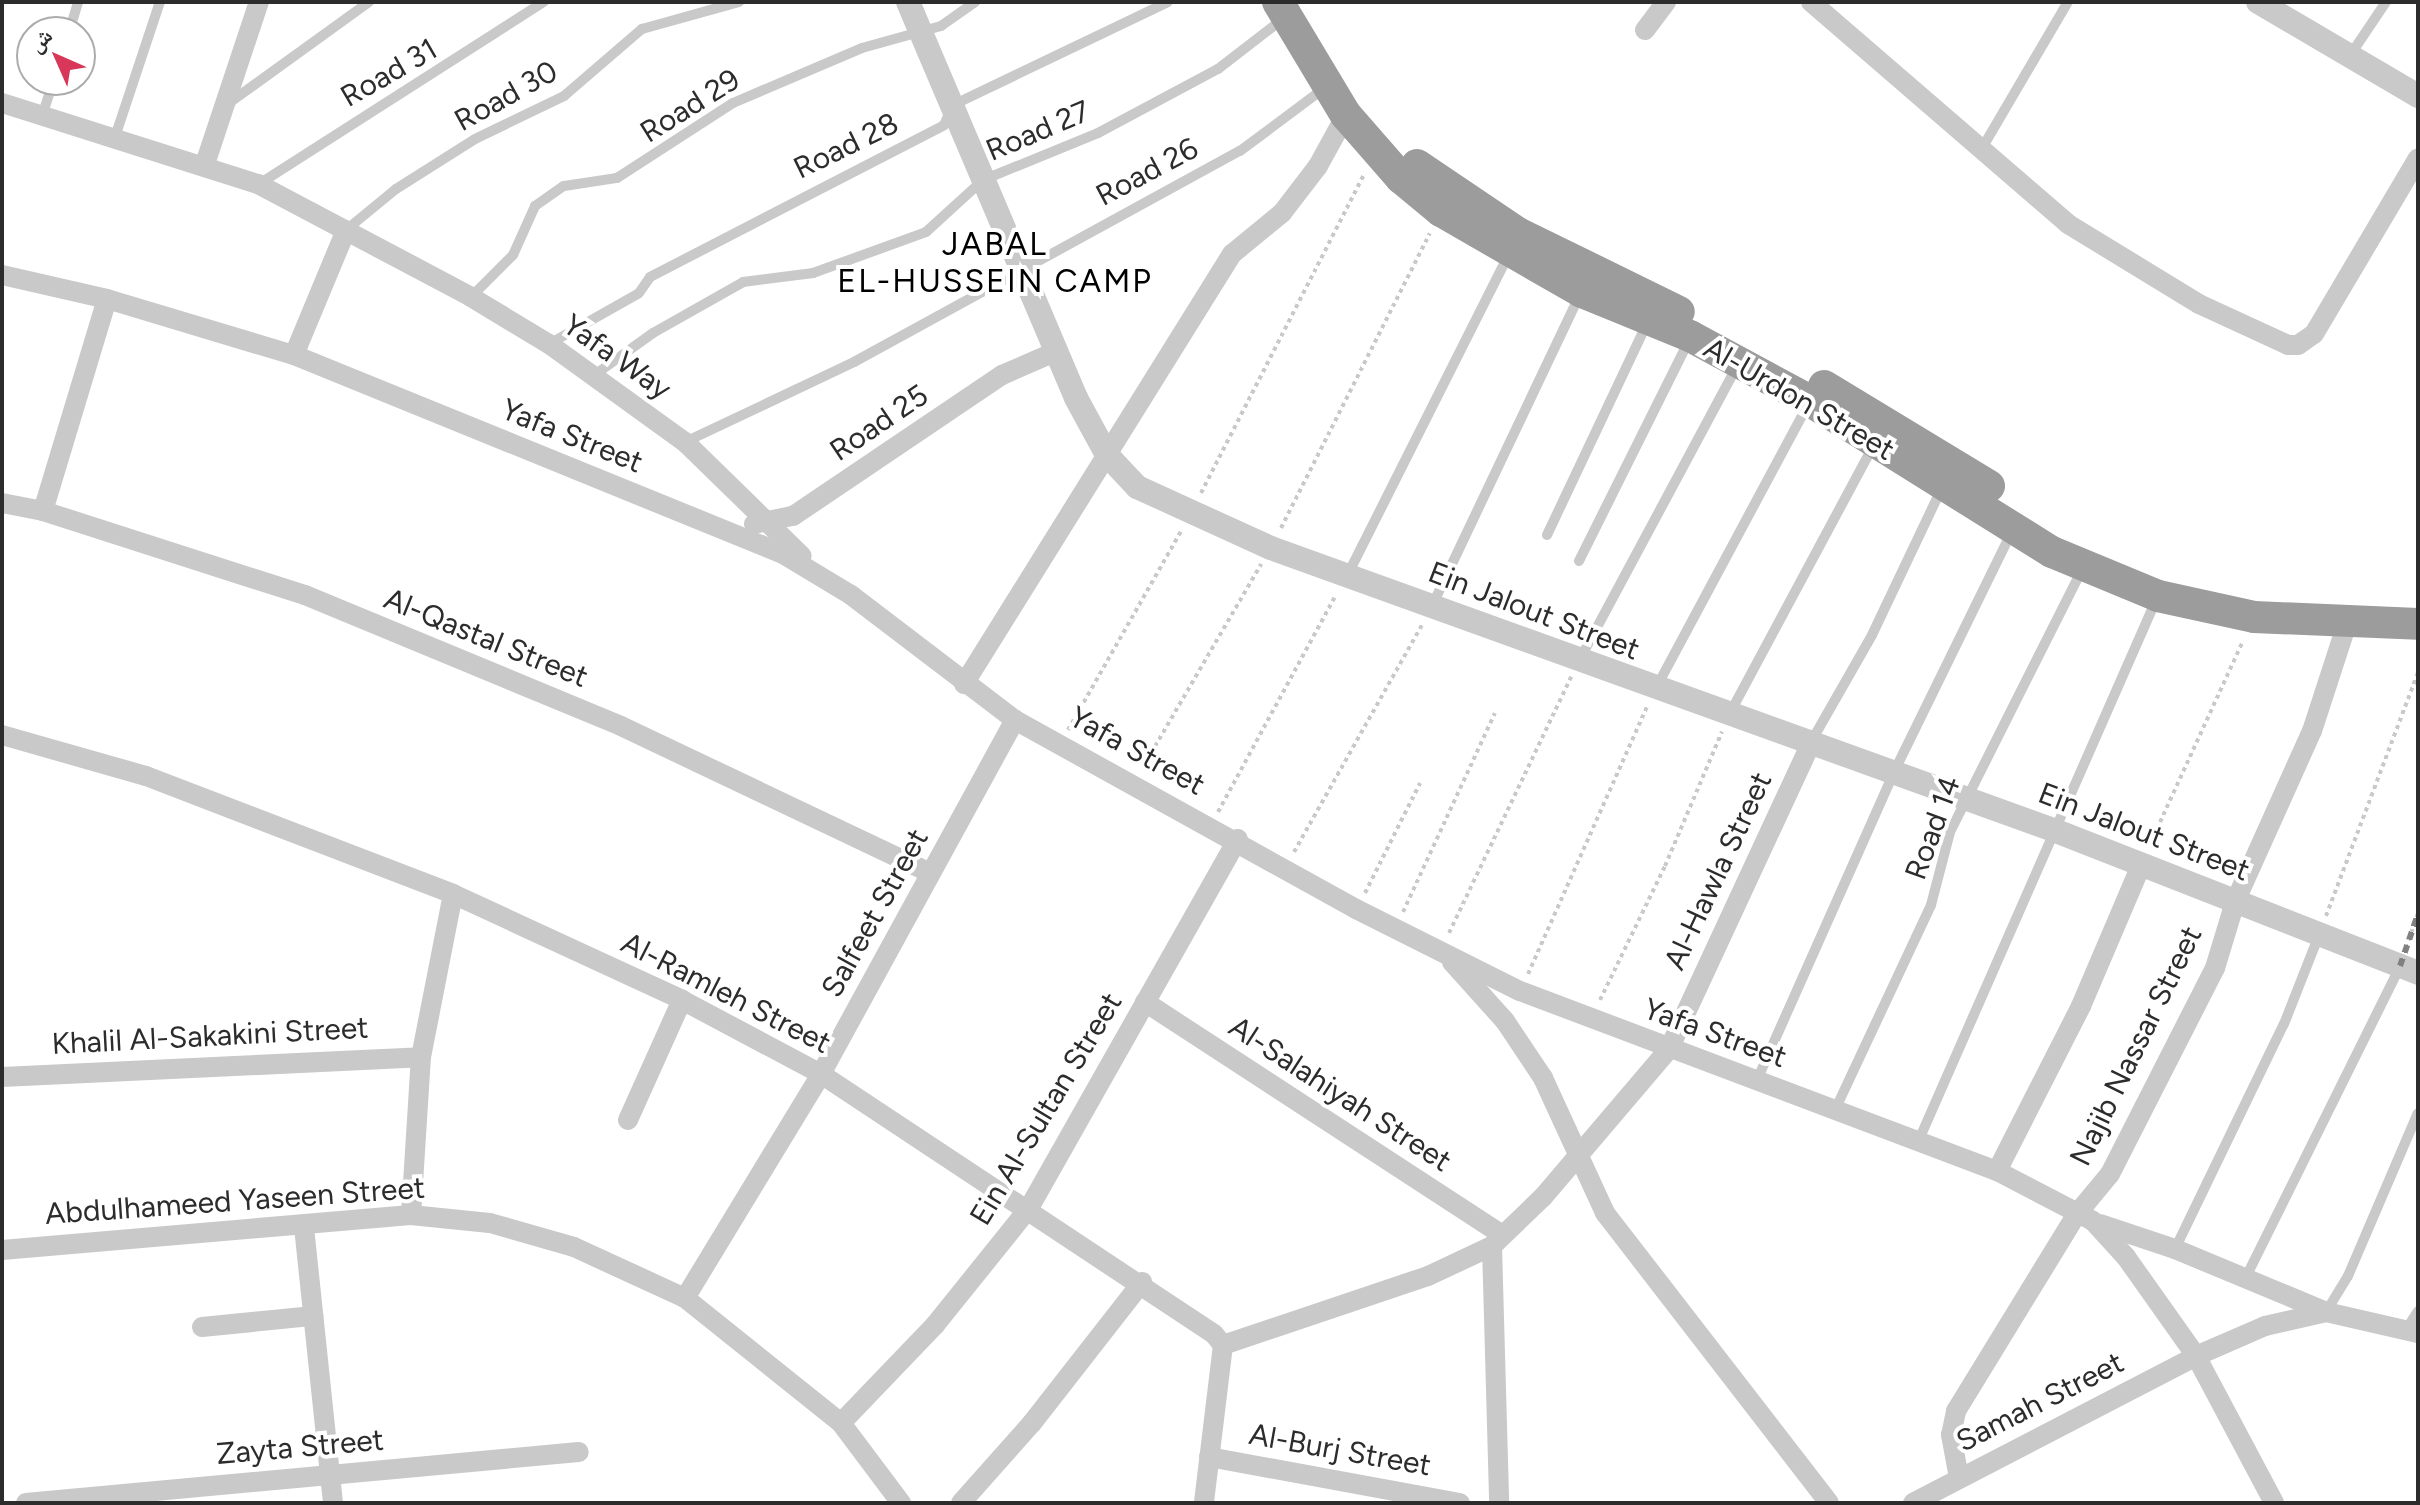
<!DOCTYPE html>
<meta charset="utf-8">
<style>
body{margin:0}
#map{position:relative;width:2420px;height:1505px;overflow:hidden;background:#fff;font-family:Figtree,"Noto Naskh Arabic",sans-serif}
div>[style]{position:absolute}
.path>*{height:4px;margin-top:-2px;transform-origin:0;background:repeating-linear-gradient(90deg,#c9c9c9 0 4px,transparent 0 8px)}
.service>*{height:10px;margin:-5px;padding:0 5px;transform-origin:5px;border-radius:5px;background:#c9c9c9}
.minor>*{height:20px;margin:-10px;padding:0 10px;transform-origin:10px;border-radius:10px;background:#c9c9c9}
.tertiary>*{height:24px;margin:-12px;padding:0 12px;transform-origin:12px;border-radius:12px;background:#c9c9c9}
.trunk>*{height:32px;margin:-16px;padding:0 16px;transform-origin:16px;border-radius:16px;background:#9c9c9c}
.rail>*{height:6px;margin-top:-3px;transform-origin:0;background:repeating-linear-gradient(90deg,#818181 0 8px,transparent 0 14px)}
span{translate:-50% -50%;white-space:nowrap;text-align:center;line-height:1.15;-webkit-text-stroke:8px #fff;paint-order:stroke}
.street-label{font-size:30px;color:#2c2c2c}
.neighbourhood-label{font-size:32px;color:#000;letter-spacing:2px}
.frame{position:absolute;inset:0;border:4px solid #2c2c2c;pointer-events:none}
.north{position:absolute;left:16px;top:16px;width:80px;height:80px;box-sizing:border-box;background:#fff;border:2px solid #ababab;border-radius:50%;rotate:315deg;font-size:22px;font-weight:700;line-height:32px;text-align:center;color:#2c2c2c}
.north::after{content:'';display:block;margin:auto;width:28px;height:36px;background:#d93759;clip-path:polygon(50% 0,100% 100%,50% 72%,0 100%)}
</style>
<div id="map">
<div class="path">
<i style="left:1201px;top:493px;width:360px;rotate:-62.9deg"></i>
<i style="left:1281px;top:528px;width:330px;rotate:-63.2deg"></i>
<i style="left:1068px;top:730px;width:231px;rotate:-60.4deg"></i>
<i style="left:1143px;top:767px;width:235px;rotate:-59.8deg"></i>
<i style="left:1218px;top:812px;width:247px;rotate:-61.5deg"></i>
<i style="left:2150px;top:844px;width:223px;rotate:-65.4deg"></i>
<i style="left:1294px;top:852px;width:263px;rotate:-60.6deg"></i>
<i style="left:1365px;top:893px;width:123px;rotate:-63.4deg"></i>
<i style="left:1403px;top:912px;width:219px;rotate:-65.2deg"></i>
<i style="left:2326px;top:916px;width:260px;rotate:-69.3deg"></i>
<i style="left:1449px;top:933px;width:284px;rotate:-64.5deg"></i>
<i style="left:2406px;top:948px;width:36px;rotate:-71deg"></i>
<i style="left:1528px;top:974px;width:295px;rotate:-66deg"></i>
<i style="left:1600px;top:1000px;width:149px;rotate:-64.1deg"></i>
<i style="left:1665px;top:866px;width:146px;rotate:-67deg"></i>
</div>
<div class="service">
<i style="left:69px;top:32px;width:31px;rotate:-73deg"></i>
<i style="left:2349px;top:57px;width:66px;rotate:-56.1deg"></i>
<i style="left:229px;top:103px;width:173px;rotate:-35.8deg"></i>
<i style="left:42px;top:116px;width:38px;rotate:-72deg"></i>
<i style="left:114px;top:140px;width:145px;rotate:-71.6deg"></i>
<i style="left:1981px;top:150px;width:172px;rotate:-59.6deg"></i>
<i style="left:259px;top:184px;width:338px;rotate:-32.6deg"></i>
<i style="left:346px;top:230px;width:65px;rotate:-39.4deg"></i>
<i style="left:396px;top:189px;width:93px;rotate:-32.3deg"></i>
<i style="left:475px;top:139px;width:99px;rotate:-25.8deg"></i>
<i style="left:564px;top:96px;width:103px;rotate:-40.7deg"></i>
<i style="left:642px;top:29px;width:101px;rotate:-15.6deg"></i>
<i style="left:471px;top:297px;width:59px;rotate:-45deg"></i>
<i style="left:513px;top:255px;width:54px;rotate:-65.8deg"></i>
<i style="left:535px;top:206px;width:35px;rotate:-35deg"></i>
<i style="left:564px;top:186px;width:54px;rotate:-8.6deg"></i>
<i style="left:617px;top:178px;width:138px;rotate:-32.9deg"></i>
<i style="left:733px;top:103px;width:140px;rotate:-23.1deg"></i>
<i style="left:862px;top:48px;width:82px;rotate:-15.6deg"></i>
<i style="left:941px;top:26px;width:42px;rotate:-35.2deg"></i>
<i style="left:549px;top:344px;width:103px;rotate:-29.5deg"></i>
<i style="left:639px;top:293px;width:19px;rotate:-55deg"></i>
<i style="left:650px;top:277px;width:331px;rotate:-27.3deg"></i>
<i style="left:944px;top:125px;width:22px;rotate:-66deg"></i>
<i style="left:953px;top:105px;width:238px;rotate:-25.6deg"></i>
<i style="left:593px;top:376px;width:74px;rotate:-35.6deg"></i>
<i style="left:653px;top:333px;width:103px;rotate:-29.5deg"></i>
<i style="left:743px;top:282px;width:71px;rotate:-7.3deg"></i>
<i style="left:813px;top:273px;width:120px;rotate:-19.9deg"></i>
<i style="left:926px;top:232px;width:77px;rotate:-42.4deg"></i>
<i style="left:983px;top:180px;width:124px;rotate:-22.2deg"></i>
<i style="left:1098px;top:133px;width:136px;rotate:-28.1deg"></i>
<i style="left:1218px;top:69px;width:83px;rotate:-37.7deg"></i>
<i style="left:685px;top:442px;width:187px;rotate:-25.3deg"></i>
<i style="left:854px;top:362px;width:440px;rotate:-28.7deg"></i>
<i style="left:1240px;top:151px;width:107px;rotate:-36.7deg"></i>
<i style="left:1547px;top:535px;width:234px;rotate:-64.7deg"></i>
<i style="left:1579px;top:561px;width:245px;rotate:-63.5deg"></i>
<i style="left:1348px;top:574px;width:356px;rotate:-63.3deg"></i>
<i style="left:1432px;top:606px;width:342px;rotate:-64.6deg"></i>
<i style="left:1580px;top:659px;width:332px;rotate:-61.8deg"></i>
<i style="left:1656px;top:688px;width:323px;rotate:-61.8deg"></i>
<i style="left:1730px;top:713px;width:304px;rotate:-61.8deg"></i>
<i style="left:1811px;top:742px;width:123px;rotate:-60.3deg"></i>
<i style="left:1872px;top:635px;width:161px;rotate:-64.6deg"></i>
<i style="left:1757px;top:1080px;width:337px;rotate:-66deg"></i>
<i style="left:1894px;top:772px;width:268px;rotate:-63.9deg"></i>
<i style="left:1835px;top:1110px;width:226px;rotate:-64.9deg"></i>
<i style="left:1931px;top:905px;width:75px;rotate:-75.4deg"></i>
<i style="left:1950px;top:832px;width:297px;rotate:-63.3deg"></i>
<i style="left:1918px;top:1142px;width:592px;rotate:-66.29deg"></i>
<i style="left:2175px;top:1249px;width:250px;rotate:-64.2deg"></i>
<i style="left:2284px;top:1024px;width:96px;rotate:-68.5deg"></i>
<i style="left:2246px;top:1277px;width:346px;rotate:-63.6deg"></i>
<i style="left:2326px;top:1312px;width:42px;rotate:-58.6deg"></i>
<i style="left:2348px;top:1276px;width:177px;rotate:-66.8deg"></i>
<i style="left:2407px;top:1328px;width:20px;rotate:-57deg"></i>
</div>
<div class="minor">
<i style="left:1811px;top:2px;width:340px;rotate:40.8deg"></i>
<i style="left:2068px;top:224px;width:153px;rotate:31.4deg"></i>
<i style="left:2199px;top:304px;width:98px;rotate:24.7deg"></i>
<i style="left:2288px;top:345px;width:10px"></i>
<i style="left:2298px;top:345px;width:19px;rotate:-35deg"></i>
<i style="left:2314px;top:334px;width:204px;rotate:-59.4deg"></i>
<i style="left:1645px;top:30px;width:35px;rotate:-53deg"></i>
<i style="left:2px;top:103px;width:269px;rotate:17.6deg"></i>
<i style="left:258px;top:184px;width:241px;rotate:27.9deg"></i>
<i style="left:471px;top:297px;width:91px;rotate:31.1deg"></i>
<i style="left:549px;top:344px;width:168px;rotate:35.8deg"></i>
<i style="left:685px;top:442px;width:163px;rotate:44.3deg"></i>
<i style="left:205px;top:164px;width:171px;rotate:-71.6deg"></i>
<i style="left:2px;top:275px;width:108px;rotate:12.9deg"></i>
<i style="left:107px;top:299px;width:195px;rotate:16.7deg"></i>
<i style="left:294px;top:355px;width:528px;rotate:22.14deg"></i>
<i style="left:783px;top:554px;width:79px;rotate:31.1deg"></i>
<i style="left:851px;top:595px;width:206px;rotate:37.3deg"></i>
<i style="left:1015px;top:720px;width:390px;rotate:29deg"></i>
<i style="left:1356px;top:909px;width:183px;rotate:26.6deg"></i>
<i style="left:1520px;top:991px;width:510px;rotate:20.67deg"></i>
<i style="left:1997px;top:1171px;width:108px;rotate:27.5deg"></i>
<i style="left:2093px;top:1221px;width:49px;rotate:47.5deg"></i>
<i style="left:2126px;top:1257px;width:121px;rotate:54.7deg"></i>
<i style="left:2196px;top:1356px;width:166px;rotate:62deg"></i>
<i style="left:294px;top:355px;width:135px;rotate:-67.4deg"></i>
<i style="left:2px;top:503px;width:42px;rotate:11deg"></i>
<i style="left:43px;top:511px;width:275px;rotate:17.8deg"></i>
<i style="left:305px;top:595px;width:342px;rotate:22.5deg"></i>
<i style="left:621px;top:726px;width:342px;rotate:25.4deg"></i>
<i style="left:43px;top:511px;width:221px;rotate:-73.2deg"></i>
<i style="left:754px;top:524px;width:40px;rotate:-12deg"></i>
<i style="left:793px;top:516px;width:252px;rotate:-34deg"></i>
<i style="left:1002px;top:375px;width:58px;rotate:-23.5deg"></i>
<i style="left:964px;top:684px;width:507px;rotate:-58.07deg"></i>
<i style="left:1232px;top:254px;width:65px;rotate:-39.4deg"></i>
<i style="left:1282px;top:213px;width:59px;rotate:-52.5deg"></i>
<i style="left:1318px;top:166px;width:58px;rotate:-61.2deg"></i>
<i style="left:2px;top:735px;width:150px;rotate:15.9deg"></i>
<i style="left:146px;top:776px;width:329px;rotate:21deg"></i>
<i style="left:453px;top:894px;width:252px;rotate:24.8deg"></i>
<i style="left:682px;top:1000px;width:157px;rotate:28deg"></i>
<i style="left:821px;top:1074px;width:471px;rotate:33.5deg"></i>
<i style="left:1214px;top:1334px;width:14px;rotate:51deg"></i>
<i style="left:1223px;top:1345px;width:159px;rotate:96.9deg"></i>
<i style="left:1452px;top:962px;width:79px;rotate:48.1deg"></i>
<i style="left:1505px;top:1021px;width:69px;rotate:56.3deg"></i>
<i style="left:1543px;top:1078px;width:149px;rotate:65.3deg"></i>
<i style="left:1605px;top:1213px;width:366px;rotate:52.3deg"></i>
<i style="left:1145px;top:1002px;width:426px;rotate:33.1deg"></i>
<i style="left:2px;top:1077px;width:419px;rotate:-2.7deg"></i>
<i style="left:628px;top:1120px;width:132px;rotate:-65.8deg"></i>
<i style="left:1997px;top:1171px;width:185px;rotate:-63deg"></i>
<i style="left:2081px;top:1006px;width:153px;rotate:-66.9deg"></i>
<i style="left:411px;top:1215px;width:158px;rotate:-86.4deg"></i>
<i style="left:421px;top:1057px;width:166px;rotate:-78.9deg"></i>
<i style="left:2100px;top:1224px;width:79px;rotate:18.4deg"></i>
<i style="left:2175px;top:1249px;width:164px;rotate:22.6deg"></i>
<i style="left:304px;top:1227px;width:278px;rotate:84deg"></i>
<i style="left:1492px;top:1246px;width:257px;rotate:88.4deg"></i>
<i style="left:2px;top:1250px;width:410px;rotate:-4.9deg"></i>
<i style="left:411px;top:1215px;width:79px;rotate:5.8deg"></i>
<i style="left:490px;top:1223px;width:87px;rotate:15.9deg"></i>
<i style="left:574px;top:1247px;width:122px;rotate:24.7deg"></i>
<i style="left:685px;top:1298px;width:200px;rotate:38.7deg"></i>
<i style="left:841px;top:1423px;width:100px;rotate:53.1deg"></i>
<i style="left:685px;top:1298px;width:262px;rotate:-58.7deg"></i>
<i style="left:821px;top:1074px;width:404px;rotate:-61.3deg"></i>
<i style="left:202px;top:1327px;width:112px;rotate:-5.7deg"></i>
<i style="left:1223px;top:1345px;width:216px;rotate:-18.6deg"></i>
<i style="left:1428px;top:1276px;width:71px;rotate:-25.1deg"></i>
<i style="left:1492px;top:1246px;width:71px;rotate:-43.9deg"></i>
<i style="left:1543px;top:1197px;width:194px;rotate:-49.6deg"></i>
<i style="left:1669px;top:1049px;width:335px;rotate:-65.1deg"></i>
<i style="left:841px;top:1423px;width:136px;rotate:-46.2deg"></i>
<i style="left:935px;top:1325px;width:150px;rotate:-51.2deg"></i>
<i style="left:1029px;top:1208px;width:424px;rotate:-60.5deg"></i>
<i style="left:1209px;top:1457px;width:255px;rotate:10.4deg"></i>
<i style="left:1959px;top:1478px;width:44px;rotate:-100.5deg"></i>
<i style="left:1951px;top:1435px;width:25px;rotate:-78deg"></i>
<i style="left:1956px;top:1411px;width:230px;rotate:-58.5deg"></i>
<i style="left:2076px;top:1215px;width:53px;rotate:-50.3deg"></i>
<i style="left:2110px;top:1174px;width:231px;rotate:-63deg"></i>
<i style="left:2215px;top:968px;width:69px;rotate:-73.1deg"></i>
<i style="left:2235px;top:902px;width:188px;rotate:-65.8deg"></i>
<i style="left:2312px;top:731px;width:117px;rotate:-72deg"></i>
<i style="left:26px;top:1503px;width:555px;rotate:-5.27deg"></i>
<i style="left:961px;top:1503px;width:107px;rotate:-48.4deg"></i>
<i style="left:1032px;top:1423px;width:179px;rotate:-52deg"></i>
<i style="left:1913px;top:1503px;width:319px;rotate:-27.4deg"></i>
<i style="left:2196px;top:1356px;width:75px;rotate:-23.5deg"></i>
<i style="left:2265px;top:1326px;width:63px;rotate:-12.9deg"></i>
<i style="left:2326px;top:1312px;width:94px;rotate:12.9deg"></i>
</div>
<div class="tertiary">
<i style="left:908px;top:2px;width:430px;rotate:67deg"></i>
<i style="left:1076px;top:398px;width:65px;rotate:61.5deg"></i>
<i style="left:1107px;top:455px;width:44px;rotate:46.8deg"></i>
<i style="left:1137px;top:487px;width:147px;rotate:24.5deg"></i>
<i style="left:1271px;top:548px;width:834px;rotate:19.82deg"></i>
<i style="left:2056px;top:831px;width:389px;rotate:21.4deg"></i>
<i style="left:2258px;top:2px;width:186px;rotate:30.4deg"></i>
</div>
<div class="trunk">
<i style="left:1278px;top:2px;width:132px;rotate:59deg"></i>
<i style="left:1346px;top:115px;width:84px;rotate:48.9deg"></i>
<i style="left:1401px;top:178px;width:52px;rotate:39.5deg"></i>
<i style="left:1441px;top:211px;width:163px;rotate:29.9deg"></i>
<i style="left:1582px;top:292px;width:117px;rotate:22.2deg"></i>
<i style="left:1690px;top:336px;width:136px;rotate:28.4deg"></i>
<i style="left:1810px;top:401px;width:285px;rotate:32deg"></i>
<i style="left:2052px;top:552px;width:115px;rotate:22.5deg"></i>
<i style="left:2158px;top:596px;width:98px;rotate:12.3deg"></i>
<i style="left:2254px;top:617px;width:164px;rotate:2.4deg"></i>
<i style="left:1417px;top:165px;width:122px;rotate:34deg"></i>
<i style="left:1518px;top:233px;width:179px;rotate:26.1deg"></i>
<i style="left:1824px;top:386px;width:193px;rotate:31.2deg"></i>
</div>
<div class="rail">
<i style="left:2400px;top:966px;width:55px;rotate:-70.9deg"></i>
</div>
<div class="street-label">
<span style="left:389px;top:73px;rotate:-30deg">Road 31</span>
<span style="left:506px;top:96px;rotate:-29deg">Road 30</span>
<span style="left:690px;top:106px;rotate:-32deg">Road 29</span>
<span style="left:1038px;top:131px;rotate:-23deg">Road 27</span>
<span style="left:846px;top:146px;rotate:-26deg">Road 28</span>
<span style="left:1147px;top:172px;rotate:-28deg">Road 26</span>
<span style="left:617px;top:357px;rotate:35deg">Yafa Way</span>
<span style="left:1799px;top:399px;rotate:30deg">Al-Urdon Street</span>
<span style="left:879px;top:423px;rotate:-34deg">Road 25</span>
<span style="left:572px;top:436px;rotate:22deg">Yafa Street</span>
<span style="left:1534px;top:611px;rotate:21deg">Ein Jalout Street</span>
<span style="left:486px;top:638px;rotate:22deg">Al-Qastal Street</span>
<span style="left:1137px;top:751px;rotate:29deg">Yafa Street</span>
<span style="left:1933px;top:828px;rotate:-70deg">Road 14</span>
<span style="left:2144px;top:832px;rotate:21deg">Ein Jalout Street</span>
<span style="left:1718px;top:871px;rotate:-65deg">Al-Hawla Street</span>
<span style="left:875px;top:913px;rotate:-61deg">Salfeet Street</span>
<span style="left:726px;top:993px;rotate:27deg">Al-Ramleh Street</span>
<span style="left:1715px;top:1033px;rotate:20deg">Yafa Street</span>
<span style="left:210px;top:1036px;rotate:-3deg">Khalil Al-Sakakini Street</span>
<span style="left:2136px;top:1046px;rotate:-64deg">Najib Nassar Street</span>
<span style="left:1340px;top:1094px;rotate:33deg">Al-Salahiyah Street</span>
<span style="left:1046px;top:1109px;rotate:-59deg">Ein Al-Sultan Street</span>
<span style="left:235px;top:1201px;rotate:-4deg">Abdulhameed Yaseen Street</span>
<span style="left:2040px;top:1402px;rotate:-27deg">Samah Street</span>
<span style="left:300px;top:1447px;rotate:-5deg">Zayta Street</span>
<span style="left:1340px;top:1450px;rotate:10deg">Al-Burj Street</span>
</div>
<div class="neighbourhood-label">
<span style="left:995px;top:263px">JABAL<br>EL-HUSSEIN CAMP</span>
</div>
<div class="frame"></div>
<div class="north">ش</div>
</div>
